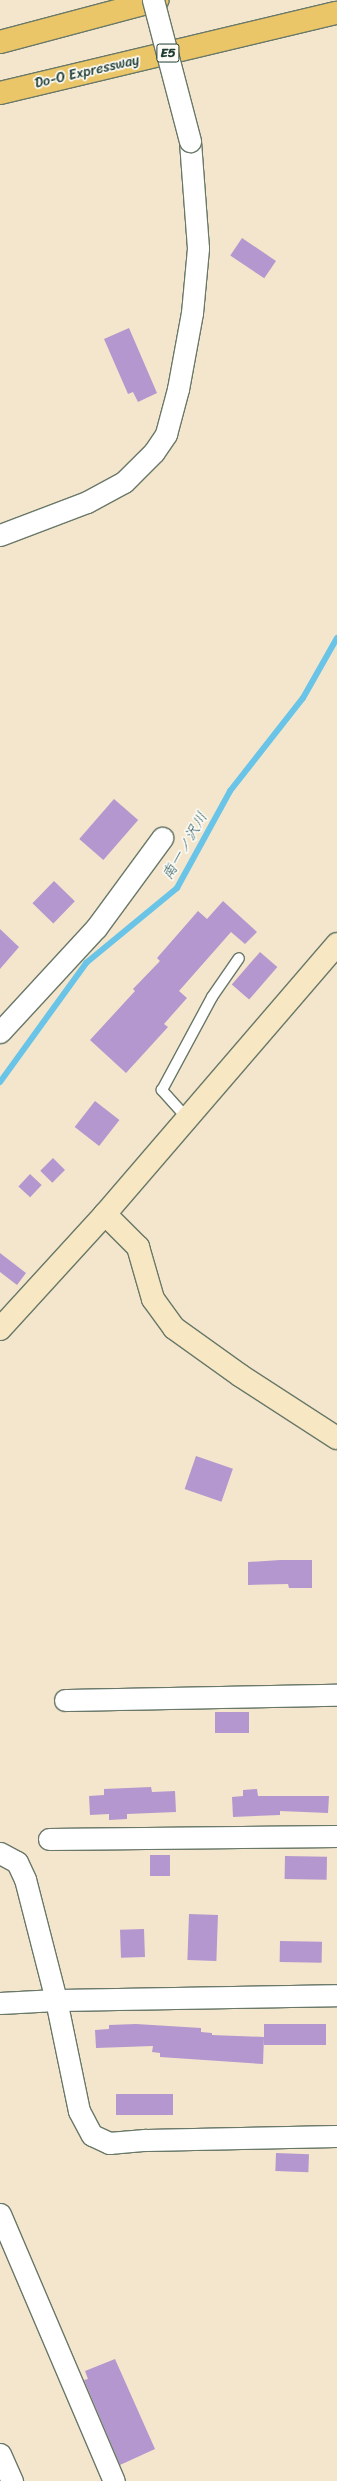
<!DOCTYPE html>
<meta charset="utf-8">
<style>
body{margin:0}
#map{position:relative;width:337px;height:2481px;overflow:hidden;background:#f3e6cc;font-family:Sriracha,"Klee One",sans-serif}
div>[style]{position:absolute}
.stream>*{height:6px;margin:-3px;padding:0 3px;transform-origin:3px;border-radius:3px;background:#69c4e7}
.building>*{inset:0;background:#b497cf;transform-origin:0 0}
.roads{filter:drop-shadow(1px 0 #697869) drop-shadow(-1px 0 #697869) drop-shadow(0 1px #697869) drop-shadow(0 -1px #697869)}
.lane>*{height:10px;margin:-5px;padding:0 5px;transform-origin:5px;border-radius:5px;background:#fff}
.street>*{height:21px;margin:-10.5px;padding:0 10.5px;transform-origin:10.5px;border-radius:10.5px;background:#fff}
.secondary>*{height:22px;margin:-11px;padding:0 11px;transform-origin:11px;border-radius:11px;background:#f7e8c3}
.highway>*{height:22px;margin:-11px;padding:0 11px;transform-origin:11px;border-radius:11px;background:#eac669}
.bridges{filter:drop-shadow(1px 0 #697869) drop-shadow(-1px 0 #697869) drop-shadow(0 1px #697869) drop-shadow(0 -1px #697869)}
.street-bridge>*{height:21px;margin:-10.5px;padding:0 10.5px;transform-origin:10.5px;border-radius:10.5px;background:#fff}
span{translate:-50% -50%;white-space:nowrap;text-align:center;line-height:1.15;-webkit-text-stroke:3.5px #fdfcf7;paint-order:stroke}
.shield-label span{padding:1px 3px;background:#fdfcf7;border:1px solid;border-radius:3px;-webkit-text-stroke-width:0}
.shield-label{font-size:13px;color:#1f3d34;font-weight:700}
.street-label{font-size:14px;color:#1f3d34}
.water-label{font-size:15px;color:#325f61;font-style:italic}
</style>
<div id="map">
<div class="stream">
<i style="left:0;top:1082px;width:147px;rotate:-54.1deg"></i>
<i style="left:86px;top:963px;width:118px;rotate:-39.5deg"></i>
<i style="left:177px;top:888px;width:111px;rotate:-61.3deg"></i>
<i style="left:230px;top:791px;width:118px;rotate:-51.9deg"></i>
<i style="left:303px;top:698px;width:69px;rotate:-60.5deg"></i>
</div>
<div class="building">
<i style="left:242px;top:238px;width:41px;height:21px;rotate:34deg"></i>
<i style="clip-path:polygon(129px 328px,157px 393px,138px 402px,133px 392px,128px 394px,104px 339px)"></i>
<i style="left:114px;top:799px;width:32px;height:53px;rotate:41deg"></i>
<i style="left:54px;top:881px;width:29px;height:31px;rotate:44deg"></i>
<i style="clip-path:polygon(223px 901px,257px 932px,245px 944px,231px 932px,179px 991px,187px 998px,164px 1024px,168px 1027px,126px 1073px,90px 1040px,135px 991px,133px 989px,160px 961px,157px 958px,198px 911px,207px 919px)"></i>
<i style="clip-path:polygon(0 929px,19px 947px,0 969px)"></i>
<i style="left:260px;top:952px;width:23px;height:43px;rotate:41deg"></i>
<i style="left:95px;top:1101px;width:31px;height:33px;rotate:38deg"></i>
<i style="left:53px;top:1158px;width:17px;height:18px;rotate:45deg"></i>
<i style="left:30px;top:1174px;width:16px;height:17px;rotate:43deg"></i>
<i style="clip-path:polygon(0 1253px,26px 1273px,17px 1285px,0 1272px)"></i>
<i style="left:196px;top:1456px;width:39px;height:35px;rotate:19deg"></i>
<i style="clip-path:polygon(280px 1560px,312px 1560px,312px 1588px,289px 1588px,288px 1584px,248px 1585px,248px 1562px)"></i>
<i style="left:215px;top:1712px;width:34px;height:21px"></i>
<i style="clip-path:polygon(151px 1787px,152px 1792px,175px 1791px,176px 1812px,127px 1814px,127px 1819px,109px 1820px,109px 1814px,90px 1815px,89px 1796px,104px 1795px,104px 1789px)"></i>
<i style="clip-path:polygon(257px 1789px,258px 1796px,329px 1796px,328px 1813px,280px 1811px,280px 1815px,233px 1817px,232px 1797px,243px 1796px,243px 1790px)"></i>
<i style="left:150px;top:1855px;width:20px;height:21px"></i>
<i style="left:285px;top:1856px;width:42px;height:23px;rotate:1deg"></i>
<i style="left:189px;top:1914px;width:29px;height:46px;rotate:2deg"></i>
<i style="left:144px;top:1929px;width:28px;height:24px;rotate:88deg"></i>
<i style="left:280px;top:1941px;width:42px;height:21px;rotate:1deg"></i>
<i style="clip-path:polygon(136px 2024px,201px 2028px,201px 2032px,212px 2033px,212px 2035px,264px 2037px,263px 2064px,160px 2057px,160px 2053px,152px 2052px,153px 2046px,96px 2048px,95px 2030px,109px 2029px,109px 2025px)"></i>
<i style="left:326px;top:2024px;width:21px;height:62px;rotate:90deg"></i>
<i style="left:173px;top:2094px;width:21px;height:57px;rotate:90deg"></i>
<i style="left:276px;top:2153px;width:33px;height:18px;rotate:2deg"></i>
<i style="clip-path:polygon(115px 2359px,155px 2449px,120px 2465px,84px 2380px,88px 2379px,85px 2371px)"></i>
</div>
<div class="roads">
<div class="lane">
<i style="left:187px;top:1118px;width:38px;rotate:-132deg"></i>
<i style="left:162px;top:1090px;width:106px;rotate:-61.7deg"></i>
<i style="left:212px;top:997px;width:47px;rotate:-55.3deg"></i>
</div>
<div class="street">
<i style="left:0;top:535px;width:93px;rotate:-20.8deg"></i>
<i style="left:87px;top:502px;width:42px;rotate:-28.4deg"></i>
<i style="left:124px;top:482px;width:42px;rotate:-45deg"></i>
<i style="left:154px;top:452px;width:22px;rotate:-56deg"></i>
<i style="left:166px;top:434px;width:47px;rotate:-75.1deg"></i>
<i style="left:178px;top:389px;width:77px;rotate:-79.6deg"></i>
<i style="left:192px;top:313px;width:65px;rotate:-84.7deg"></i>
<i style="left:198px;top:248px;width:107px;rotate:-94.3deg"></i>
<i style="left:0;top:1032px;width:142px;rotate:-47.3deg"></i>
<i style="left:96px;top:928px;width:112px;rotate:-53.7deg"></i>
<i style="left:65px;top:1700px;width:272px;rotate:-1.1deg"></i>
<i style="left:49px;top:1839px;width:288px;rotate:-0.6deg"></i>
<i style="left:0;top:1853px;width:19px;rotate:28deg"></i>
<i style="left:17px;top:1862px;width:19px;rotate:65deg"></i>
<i style="left:25px;top:1879px;width:125px;rotate:75.6deg"></i>
<i style="left:56px;top:2000px;width:113px;rotate:78.3deg"></i>
<i style="left:79px;top:2111px;width:27px;rotate:62deg"></i>
<i style="left:92px;top:2135px;width:19px;rotate:25deg"></i>
<i style="left:109px;top:2143px;width:36px;rotate:-5deg"></i>
<i style="left:145px;top:2140px;width:192px;rotate:-1.2deg"></i>
<i style="left:0;top:2003px;width:56px;rotate:-3.1deg"></i>
<i style="left:56px;top:2000px;width:281px;rotate:-1deg"></i>
<i style="left:0;top:2214px;width:290px;rotate:66.9deg"></i>
<i style="left:0;top:2454px;width:30px;rotate:66deg"></i>
</div>
<div class="secondary">
<i style="left:105px;top:1214px;width:47px;rotate:45deg"></i>
<i style="left:138px;top:1247px;width:54px;rotate:73.9deg"></i>
<i style="left:153px;top:1299px;width:36px;rotate:54deg"></i>
<i style="left:174px;top:1328px;width:82px;rotate:35.6deg"></i>
<i style="left:241px;top:1376px;width:114px;rotate:32.9deg"></i>
<i style="left:0;top:1329px;width:156px;rotate:-47.6deg"></i>
<i style="left:105px;top:1214px;width:356px;rotate:-49.3deg"></i>
</div>
<div class="highway">
<i style="left:0;top:42px;width:163px;rotate:-14.9deg"></i>
<i style="left:0;top:93px;width:346px;rotate:-13.4deg"></i>
</div>
</div>
<div class="bridges">
<div class="street-bridge">
<i style="left:153px;top:0;width:146px;rotate:75.3deg"></i>
</div>
</div>
<div class="shield-label">
<span style="left:168px;top:53px">E5</span>
</div>
<div class="street-label">
<span style="left:87px;top:72px;rotate:-13deg">Do-O Expressway</span>
</div>
<div class="water-label">
<span style="left:185px;top:846px;rotate:-60deg">南一ノ沢川</span>
</div>
</div>
